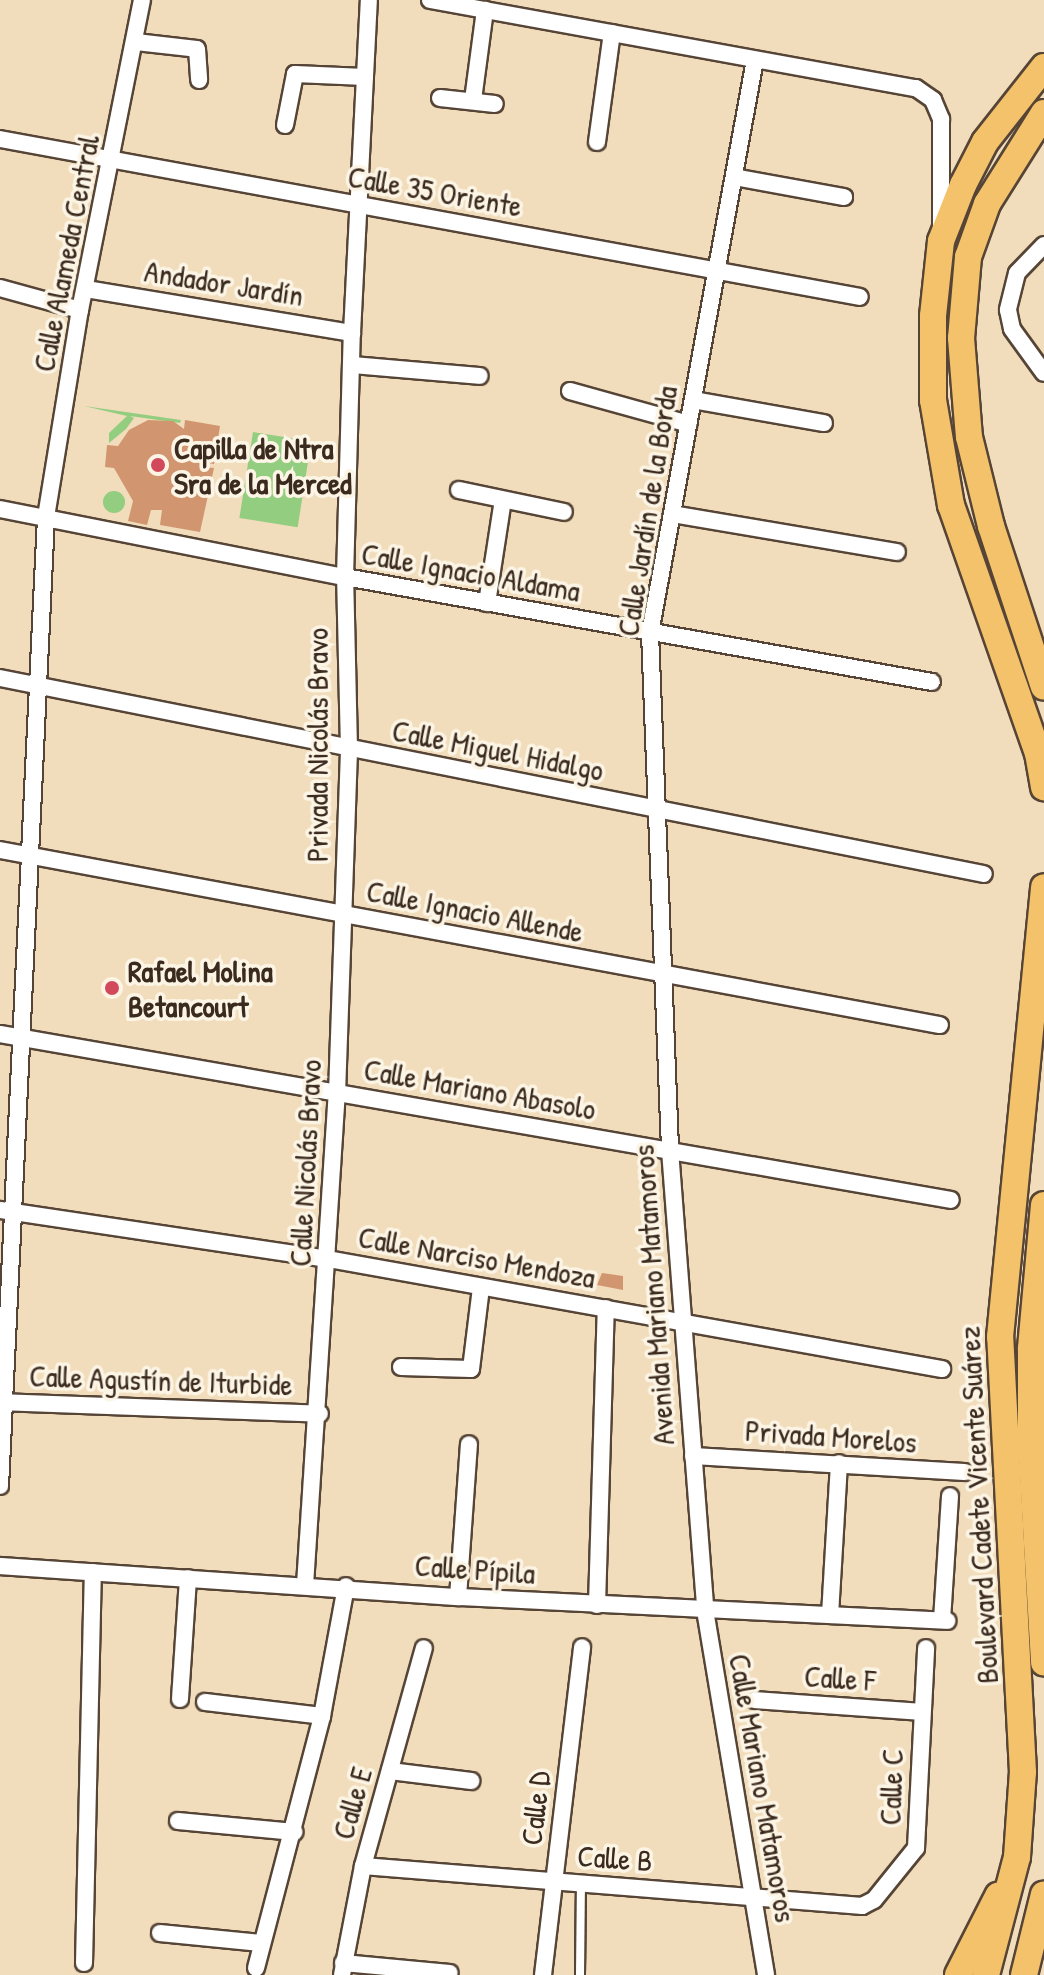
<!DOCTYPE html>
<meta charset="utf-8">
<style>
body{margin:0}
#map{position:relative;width:1044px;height:1975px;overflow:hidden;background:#f1dcbb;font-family:"Patrick Hand",sans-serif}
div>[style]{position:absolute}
.green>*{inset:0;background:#93cd80;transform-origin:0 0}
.round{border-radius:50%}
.building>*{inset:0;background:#d1966f}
.roads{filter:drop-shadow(2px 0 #564536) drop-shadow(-2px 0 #564536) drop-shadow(0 2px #564536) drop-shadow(0 -2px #564536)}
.service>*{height:8px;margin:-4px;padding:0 4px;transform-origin:4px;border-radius:4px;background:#fff}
.minor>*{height:16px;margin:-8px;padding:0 8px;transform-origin:8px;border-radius:8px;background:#fff}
.primary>*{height:26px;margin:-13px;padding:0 13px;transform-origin:13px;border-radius:13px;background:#f4c26a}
.dots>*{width:22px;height:22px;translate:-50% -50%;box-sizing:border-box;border:4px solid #fcf5e5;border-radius:50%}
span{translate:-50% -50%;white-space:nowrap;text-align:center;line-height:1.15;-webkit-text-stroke:7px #fcf5e5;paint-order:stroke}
.street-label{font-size:30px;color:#3b2a1e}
.poi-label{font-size:30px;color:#3b2a1e;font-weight:700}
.left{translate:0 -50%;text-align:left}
</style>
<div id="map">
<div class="green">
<i style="clip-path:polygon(84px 406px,181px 420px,180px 423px,130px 416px,134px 418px,126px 429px,109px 443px,109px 433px,127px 416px)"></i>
<i style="left:253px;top:432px;width:59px;height:87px;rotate:9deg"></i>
<i class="round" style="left:103px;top:491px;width:22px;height:22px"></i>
</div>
<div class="building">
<i style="clip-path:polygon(148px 420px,173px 421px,184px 429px,185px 420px,220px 426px,214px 464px,202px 462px,203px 467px,214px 468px,200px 532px,160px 525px,162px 510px,151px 510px,147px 525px,128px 521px,133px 501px,114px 468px,105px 467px,107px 445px,118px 446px,129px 430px)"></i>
<i style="clip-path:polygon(602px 1273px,623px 1276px,623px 1290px,597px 1285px)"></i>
</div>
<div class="roads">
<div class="service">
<i style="left:580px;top:1975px;width:91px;rotate:-89.4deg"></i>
</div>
<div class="minor">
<i style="left:430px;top:0;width:494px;rotate:10.3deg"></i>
<i style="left:916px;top:88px;width:21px;rotate:35deg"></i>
<i style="left:933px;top:100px;width:21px;rotate:67deg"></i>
<i style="left:941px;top:119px;width:106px;rotate:90deg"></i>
<i style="left:136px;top:42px;width:61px;rotate:6.5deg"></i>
<i style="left:197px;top:49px;width:31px;rotate:86deg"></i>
<i style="left:755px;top:60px;width:583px;rotate:100.38deg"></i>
<i style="left:650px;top:633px;width:517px;rotate:87.78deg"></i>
<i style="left:670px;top:1150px;width:461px;rotate:85.6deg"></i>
<i style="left:705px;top:1610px;width:370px;rotate:80.5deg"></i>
<i style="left:440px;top:98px;width:55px;rotate:6.2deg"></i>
<i style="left:473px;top:100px;width:91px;rotate:-82.4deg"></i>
<i style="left:285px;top:125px;width:52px;rotate:-78.9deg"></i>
<i style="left:295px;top:74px;width:70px;rotate:2.5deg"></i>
<i style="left:0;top:139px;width:874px;rotate:10.41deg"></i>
<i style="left:597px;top:142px;width:110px;rotate:-82.2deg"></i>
<i style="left:734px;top:177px;width:112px;rotate:10.3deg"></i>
<i style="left:1044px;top:245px;width:39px;rotate:134deg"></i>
<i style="left:1017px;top:273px;width:38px;rotate:104deg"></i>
<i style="left:1008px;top:310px;width:19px;rotate:78deg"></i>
<i style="left:1012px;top:329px;width:54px;rotate:54deg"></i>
<i style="left:0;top:288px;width:83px;rotate:15.4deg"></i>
<i style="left:86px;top:289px;width:270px;rotate:9.4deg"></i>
<i style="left:352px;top:365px;width:128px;rotate:4.9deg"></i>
<i style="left:570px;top:391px;width:123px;rotate:15.5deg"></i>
<i style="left:693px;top:400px;width:133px;rotate:10deg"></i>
<i style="left:459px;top:490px;width:107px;rotate:11.8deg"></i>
<i style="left:0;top:509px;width:352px;rotate:11.2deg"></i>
<i style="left:345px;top:577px;width:596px;rotate:10.14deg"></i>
<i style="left:672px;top:514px;width:228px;rotate:9.6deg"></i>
<i style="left:487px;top:603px;width:104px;rotate:-81.2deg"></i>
<i style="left:0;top:678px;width:1003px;rotate:11.27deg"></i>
<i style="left:0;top:850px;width:956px;rotate:10.55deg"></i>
<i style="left:0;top:1034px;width:965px;rotate:9.9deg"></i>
<i style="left:0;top:1210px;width:332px;rotate:8.5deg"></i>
<i style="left:328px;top:1259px;width:624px;rotate:10.16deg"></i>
<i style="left:401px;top:1367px;width:70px;rotate:1.6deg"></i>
<i style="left:471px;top:1369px;width:82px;rotate:-83deg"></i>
<i style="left:0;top:1402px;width:320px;rotate:2.1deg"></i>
<i style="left:693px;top:1456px;width:272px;rotate:3.4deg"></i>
<i style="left:0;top:1486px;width:970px;rotate:-87.28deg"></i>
<i style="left:46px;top:517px;width:210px;rotate:-80.7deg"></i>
<i style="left:80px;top:310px;width:316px;rotate:-78.7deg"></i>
<i style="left:0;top:1566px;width:459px;rotate:3.9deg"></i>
<i style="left:458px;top:1597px;width:490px;rotate:2.8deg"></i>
<i style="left:305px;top:1585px;width:492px;rotate:-86.3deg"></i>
<i style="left:337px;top:1094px;width:345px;rotate:-88deg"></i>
<i style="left:349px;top:749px;width:172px;rotate:-91.3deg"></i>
<i style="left:345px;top:577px;width:244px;rotate:-88.4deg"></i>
<i style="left:352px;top:333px;width:333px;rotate:-87.1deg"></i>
<i style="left:458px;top:1597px;width:153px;rotate:-85.9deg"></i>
<i style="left:597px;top:1605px;width:297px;rotate:-88.3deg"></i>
<i style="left:830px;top:1615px;width:152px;rotate:-86.6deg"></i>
<i style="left:942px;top:1620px;width:124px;rotate:-86.3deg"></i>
<i style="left:180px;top:1699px;width:121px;rotate:-86.2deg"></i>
<i style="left:755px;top:1700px;width:167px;rotate:4.1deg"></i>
<i style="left:205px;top:1702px;width:118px;rotate:6.8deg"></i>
<i style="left:390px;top:1771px;width:82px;rotate:7deg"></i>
<i style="left:178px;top:1821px;width:117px;rotate:5.4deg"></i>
<i style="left:363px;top:1866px;width:501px;rotate:4.58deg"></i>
<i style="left:862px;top:1906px;width:13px;rotate:-27deg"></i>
<i style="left:874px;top:1900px;width:67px;rotate:-51.1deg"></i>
<i style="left:916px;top:1848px;width:200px;rotate:-87.1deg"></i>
<i style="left:160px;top:1933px;width:101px;rotate:5.7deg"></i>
<i style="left:84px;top:1963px;width:391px;rotate:-88.7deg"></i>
<i style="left:343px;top:1963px;width:107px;rotate:5.3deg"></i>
<i style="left:256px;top:1968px;width:260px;rotate:-75.3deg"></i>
<i style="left:322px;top:1716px;width:132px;rotate:-79.5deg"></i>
<i style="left:342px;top:1975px;width:111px;rotate:-79.1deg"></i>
<i style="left:363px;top:1866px;width:226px;rotate:-74.4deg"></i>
<i style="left:543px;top:1975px;width:330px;rotate:-83.2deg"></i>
</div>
<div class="primary">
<i style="left:1044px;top:67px;width:95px;rotate:128.2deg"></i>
<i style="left:985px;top:142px;width:48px;rotate:117.1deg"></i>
<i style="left:963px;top:185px;width:60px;rotate:111.4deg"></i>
<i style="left:941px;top:241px;width:75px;rotate:96.1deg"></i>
<i style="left:933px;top:316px;width:84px;rotate:90deg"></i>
<i style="left:933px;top:400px;width:107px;rotate:80.3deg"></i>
<i style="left:951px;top:505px;width:263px;rotate:70.7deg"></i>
<i style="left:1038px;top:753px;width:35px;rotate:80deg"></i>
<i style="left:1044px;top:113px;width:107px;rotate:122.1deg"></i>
<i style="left:987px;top:204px;width:56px;rotate:109.7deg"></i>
<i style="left:968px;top:257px;width:81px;rotate:94.9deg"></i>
<i style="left:961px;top:338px;width:99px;rotate:85.4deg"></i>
<i style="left:969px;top:437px;width:92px;rotate:76.1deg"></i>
<i style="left:991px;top:526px;width:169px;rotate:71.8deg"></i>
<i style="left:1044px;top:1205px;width:145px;rotate:95.2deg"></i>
<i style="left:1031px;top:1349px;width:93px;rotate:90deg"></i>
<i style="left:1031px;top:1442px;width:221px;rotate:86.6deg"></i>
<i style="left:958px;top:1975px;width:89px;rotate:-63.1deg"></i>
<i style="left:986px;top:1975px;width:122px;rotate:-75.3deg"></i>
<i style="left:1017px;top:1857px;width:85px;rotate:-86deg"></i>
<i style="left:1023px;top:1772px;width:436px;rotate:-93deg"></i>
<i style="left:1000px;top:1337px;width:452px;rotate:-84.4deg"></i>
<i style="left:1024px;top:1975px;width:83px;rotate:-76.1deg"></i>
</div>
</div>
<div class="dots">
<i style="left:158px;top:465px;background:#d1495b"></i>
<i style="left:112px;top:988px;background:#d1495b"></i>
</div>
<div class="street-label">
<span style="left:435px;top:191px;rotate:10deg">Calle 35 Oriente</span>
<span style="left:66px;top:253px;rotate:-79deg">Calle Alameda Central</span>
<span style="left:224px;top:283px;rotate:9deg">Andador Jardín</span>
<span style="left:647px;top:511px;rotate:-81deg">Calle Jardín de la Borda</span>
<span style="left:471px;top:572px;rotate:10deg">Calle Ignacio Aldama</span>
<span style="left:317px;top:745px;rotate:-90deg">Privada Nicolás Bravo</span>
<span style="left:498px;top:750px;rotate:11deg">Calle Miguel Hidalgo</span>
<span style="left:475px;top:911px;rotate:11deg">Calle Ignacio Allende</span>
<span style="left:480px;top:1089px;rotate:10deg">Calle Mariano Abasolo</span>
<span style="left:305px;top:1163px;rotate:-87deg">Calle Nicolás Bravo</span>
<span style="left:477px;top:1257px;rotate:10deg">Calle Narciso Mendoza</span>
<span style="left:653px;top:1295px;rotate:-94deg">Avenida Mariano Matamoros</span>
<span style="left:161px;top:1380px;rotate:2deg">Calle Agustín de Iturbide</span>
<span style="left:831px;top:1436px;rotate:4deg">Privada Morelos</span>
<span style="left:978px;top:1505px;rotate:-93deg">Boulevard Cadete Vicente Suárez</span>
<span style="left:475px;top:1569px;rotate:4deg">Calle Pípila</span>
<span style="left:840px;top:1678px;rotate:4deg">Calle F</span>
<span style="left:891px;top:1787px;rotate:-88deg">Calle C</span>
<span style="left:763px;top:1788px;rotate:80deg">Calle Mariano Matamoros</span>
<span style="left:352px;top:1803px;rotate:-74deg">Calle E</span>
<span style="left:535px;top:1808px;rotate:-83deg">Calle D</span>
<span style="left:615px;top:1858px;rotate:4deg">Calle B</span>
</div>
<div class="poi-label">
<span class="left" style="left:174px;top:465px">Capilla de Ntra<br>Sra de la Merced</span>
<span class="left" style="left:128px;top:988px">Rafael Molina<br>Betancourt</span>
</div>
</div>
